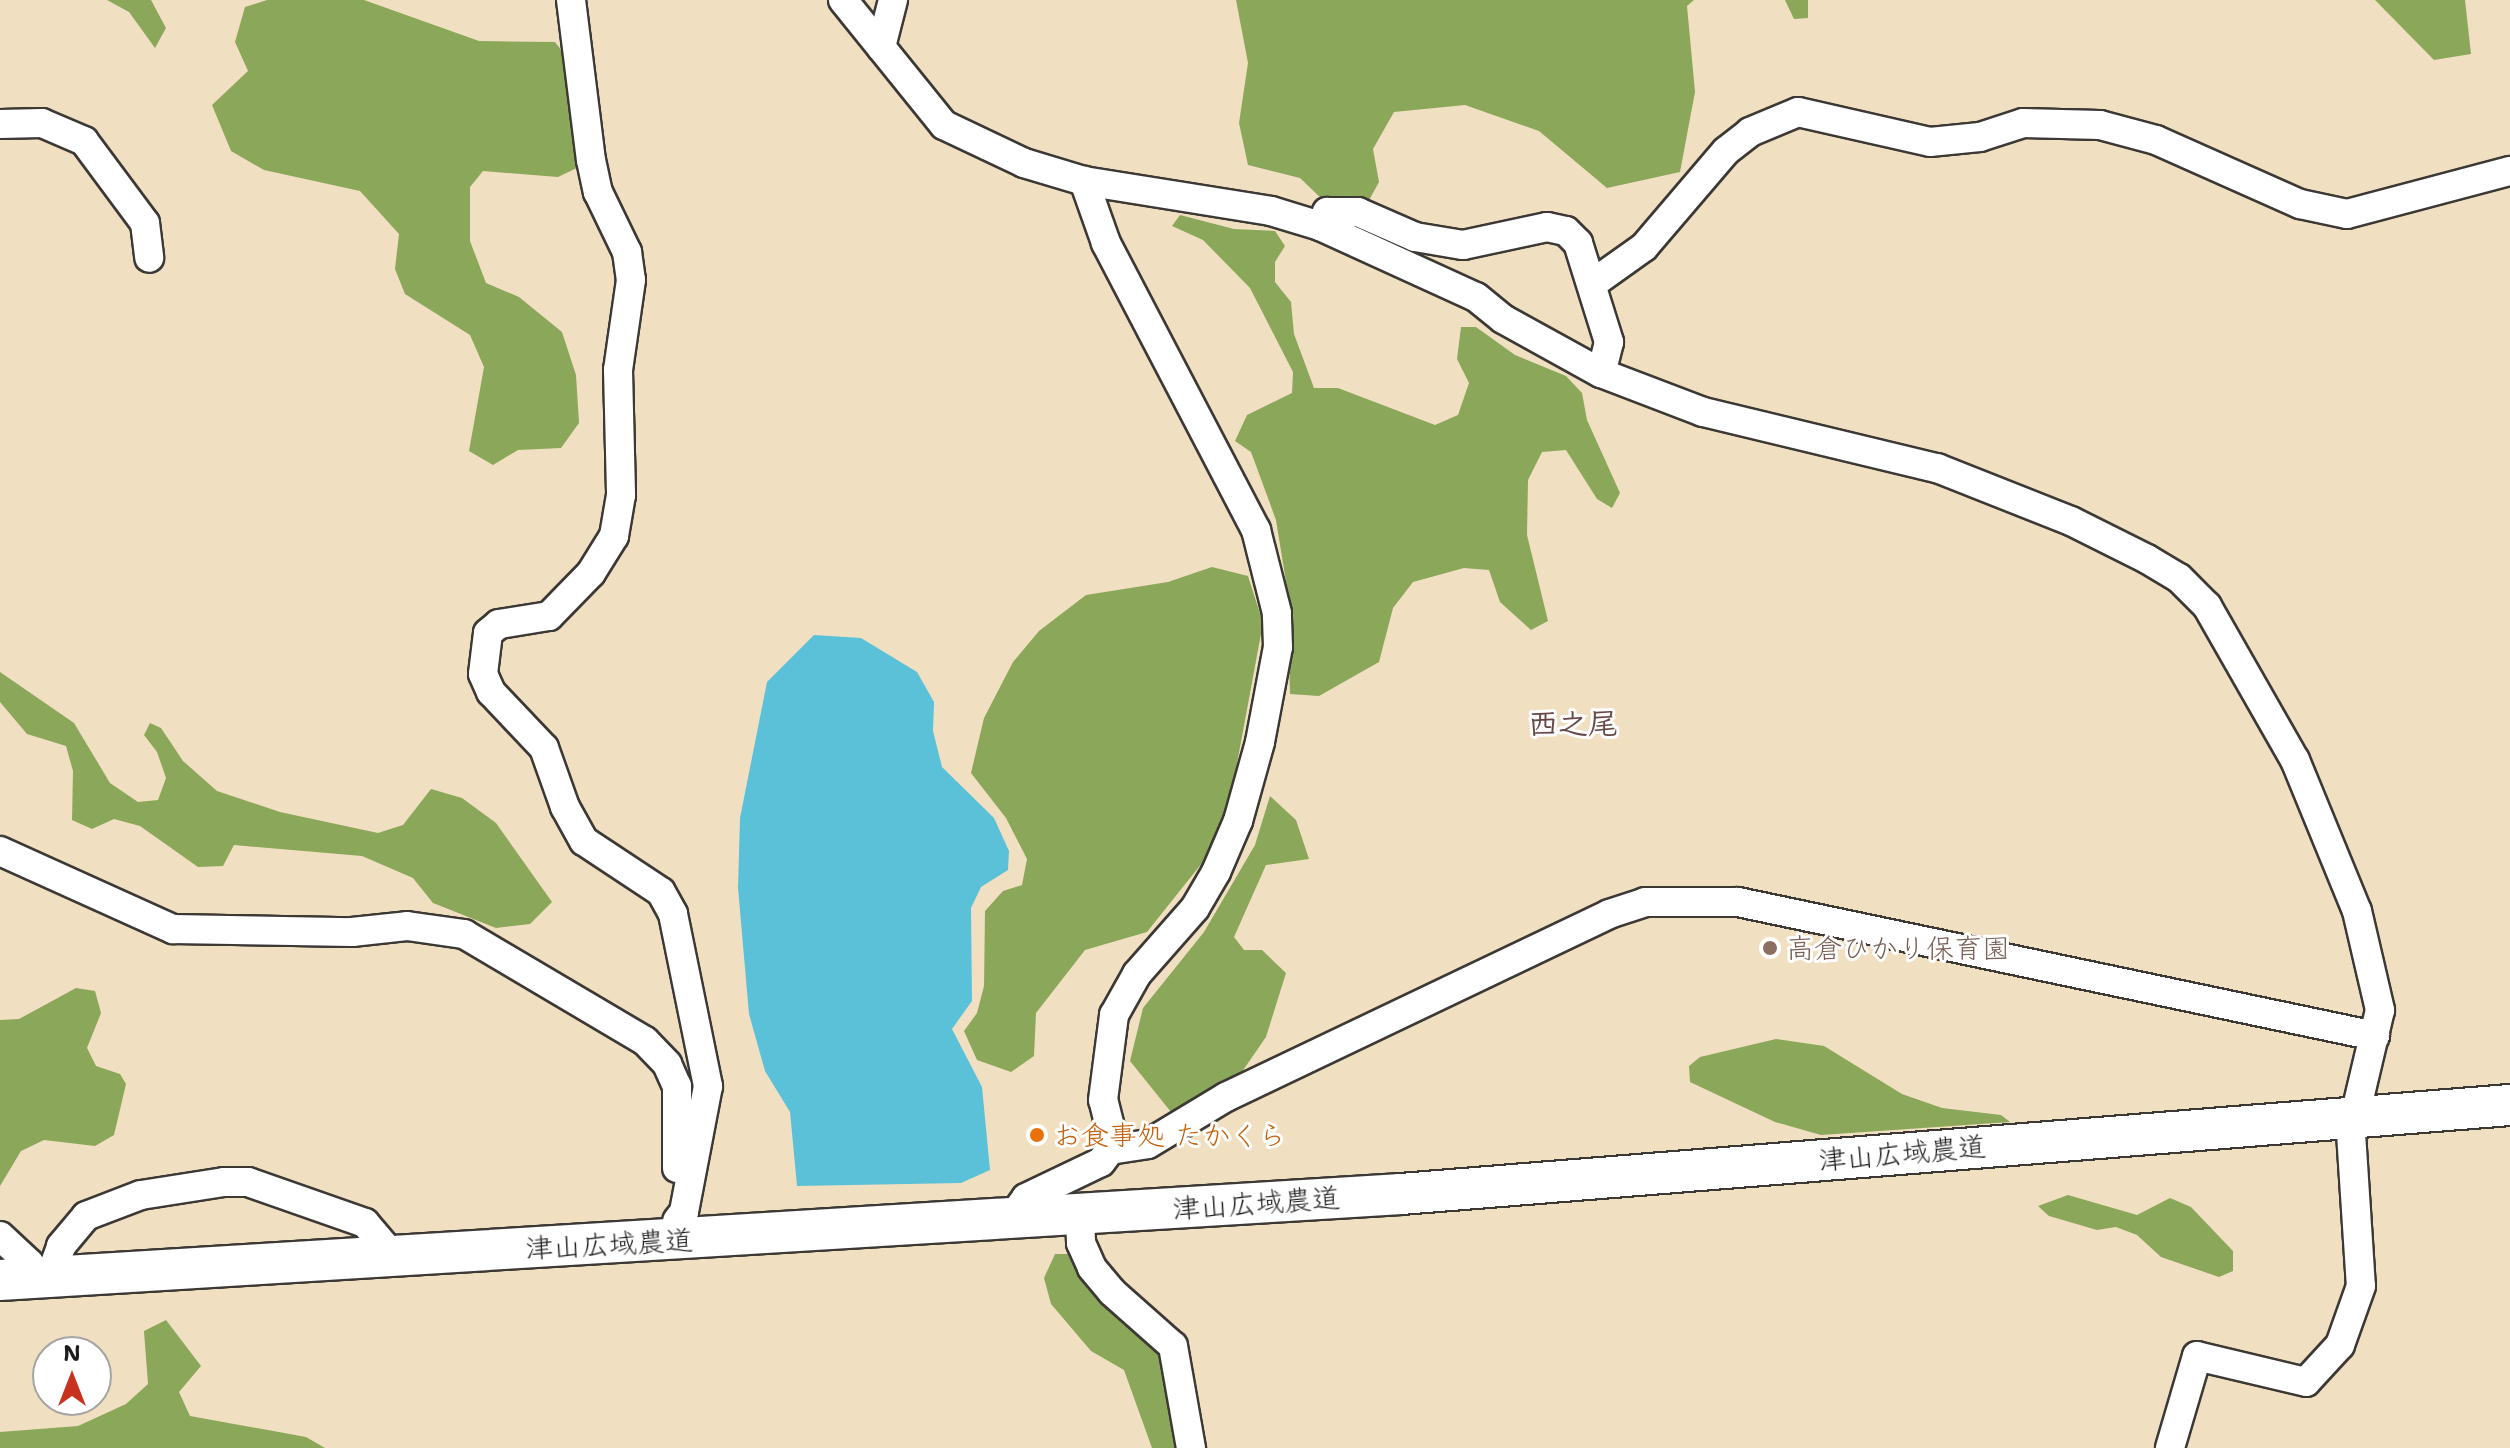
<!DOCTYPE html>
<meta charset="utf-8">
<style>
body{margin:0}
#map{position:relative;width:2510px;height:1448px;overflow:hidden;background:#f1dfc1;font-family:"Shantell Sans","Klee One",sans-serif}
div>[style]{position:absolute}
.forest>*{inset:0;background:#8ba75a}
.water>*{inset:0;background:#5ac1d8}
.roads{filter:drop-shadow(2px 0 #3c3935) drop-shadow(-2px 0 #3c3935) drop-shadow(0 2px #3c3935) drop-shadow(0 -2px #3c3935)}
.street>*{height:28px;margin:-14px;padding:0 14px;transform-origin:14px;border-radius:14px;background:#fff}
.secondary>*{height:40px;margin:-20px;padding:0 20px;transform-origin:20px;border-radius:20px;background:#fff}
.dots>*{width:22px;height:22px;translate:-50% -50%;box-sizing:border-box;border:4px solid #fff;border-radius:50%}
span{translate:-50% -50%;white-space:nowrap;text-align:center;line-height:1.15;-webkit-text-stroke:6px #fff;paint-order:stroke}
.education-label{font-size:28px;color:#785e54}
.left{translate:0 -50%;text-align:left}
.food-label{font-size:28px;color:#c56008}
.street-label{font-size:28px;color:#1c1c1c}
.neighbourhood-label{font-size:30px;color:#664745;font-weight:700}
.north{position:absolute;left:32px;top:1336px;width:80px;height:80px;box-sizing:border-box;background:#fff;border:2px solid #a4a4a4;border-radius:50%;rotate:0deg;font-size:22px;font-weight:700;line-height:32px;text-align:center;color:#1c1c1c}
.north::after{content:'';display:block;margin:auto;width:28px;height:36px;background:#c8321e;clip-path:polygon(50% 0,100% 100%,50% 72%,0 100%)}
</style>
<div id="map">
<div class="forest">
<i style="clip-path:polygon(107px 0,151px 0,166px 28px,155px 48px,129px 12px)"></i>
<i style="clip-path:polygon(267px 0,364px 0,479px 41px,555px 42px,571px 63px,581px 166px,558px 177px,483px 171px,470px 187px,470px 241px,486px 283px,519px 297px,562px 332px,576px 375px,579px 423px,561px 448px,518px 450px,493px 465px,469px 451px,484px 367px,470px 335px,405px 294px,395px 269px,399px 234px,360px 191px,264px 170px,231px 151px,212px 105px,248px 71px,235px 42px,245px 7px)"></i>
<i style="clip-path:polygon(1236px 0,1694px 0,1687px 6px,1695px 92px,1680px 172px,1607px 188px,1539px 131px,1465px 105px,1394px 112px,1373px 149px,1379px 182px,1368px 202px,1324px 201px,1300px 178px,1248px 165px,1239px 123px,1248px 63px)"></i>
<i style="clip-path:polygon(1785px 0,1808px 0,1808px 18px,1794px 19px)"></i>
<i style="clip-path:polygon(2375px 0,2465px 0,2471px 54px,2434px 60px)"></i>
<i style="clip-path:polygon(1180px 215px,1234px 229px,1275px 231px,1285px 246px,1275px 262px,1275px 282px,1291px 302px,1294px 334px,1314px 388px,1338px 388px,1435px 425px,1458px 415px,1469px 383px,1457px 359px,1461px 327px,1476px 327px,1515px 355px,1566px 376px,1582px 393px,1587px 420px,1620px 493px,1612px 508px,1597px 499px,1566px 450px,1542px 452px,1528px 480px,1527px 535px,1548px 621px,1531px 630px,1500px 602px,1489px 570px,1464px 568px,1413px 582px,1393px 608px,1379px 662px,1319px 696px,1290px 694px,1287px 588px,1276px 520px,1251px 452px,1235px 441px,1247px 415px,1292px 393px,1293px 372px,1250px 288px,1203px 240px,1172px 226px)"></i>
<i style="clip-path:polygon(1212px 567px,1248px 576px,1263px 623px,1231px 796px,1210px 853px,1147px 932px,1085px 950px,1036px 1013px,1034px 1056px,1011px 1072px,977px 1060px,964px 1031px,977px 1013px,984px 986px,985px 911px,1003px 891px,1022px 885px,1027px 859px,1006px 818px,971px 773px,984px 718px,1013px 662px,1039px 631px,1086px 595px,1168px 582px)"></i>
<i style="clip-path:polygon(0 672px,74px 723px,110px 783px,138px 802px,158px 800px,166px 778px,157px 752px,144px 735px,150px 723px,161px 728px,183px 761px,217px 791px,280px 812px,378px 833px,403px 825px,431px 789px,462px 798px,496px 823px,552px 902px,530px 924px,496px 928px,433px 903px,413px 878px,362px 856px,234px 845px,223px 866px,198px 867px,140px 826px,114px 819px,92px 829px,72px 820px,73px 771px,66px 746px,27px 734px,0 702px)"></i>
<i style="clip-path:polygon(1270px 796px,1296px 820px,1309px 859px,1266px 865px,1234px 937px,1244px 950px,1262px 950px,1286px 973px,1266px 1037px,1237px 1079px,1171px 1112px,1130px 1061px,1143px 1008px,1204px 932px,1255px 845px)"></i>
<i style="clip-path:polygon(76px 988px,95px 991px,101px 1013px,87px 1048px,96px 1066px,120px 1074px,126px 1084px,114px 1135px,95px 1146px,44px 1140px,21px 1151px,0 1186px,0 1020px,19px 1019px)"></i>
<i style="clip-path:polygon(1776px 1039px,1824px 1046px,1902px 1094px,1942px 1108px,2001px 1115px,2010px 1122px,1821px 1135px,1775px 1122px,1690px 1082px,1689px 1066px,1700px 1057px)"></i>
<i style="clip-path:polygon(2068px 1195px,2137px 1215px,2170px 1198px,2191px 1207px,2233px 1251px,2233px 1271px,2219px 1277px,2161px 1257px,2137px 1235px,2116px 1227px,2097px 1230px,2049px 1216px,2038px 1206px)"></i>
<i style="clip-path:polygon(1055px 1254px,1074px 1254px,1092px 1291px,1148px 1341px,1168px 1366px,1181px 1448px,1152px 1448px,1124px 1370px,1091px 1351px,1051px 1304px,1044px 1278px)"></i>
<i style="clip-path:polygon(166px 1320px,201px 1366px,179px 1392px,190px 1416px,306px 1437px,325px 1448px,0 1448px,0 1432px,78px 1426px,126px 1404px,148px 1384px,144px 1331px)"></i>
</div>
<div class="water">
<i style="clip-path:polygon(814px 635px,861px 638px,917px 672px,934px 702px,933px 731px,942px 767px,994px 818px,1009px 851px,1008px 870px,981px 887px,971px 908px,972px 1001px,952px 1029px,982px 1087px,990px 1170px,961px 1183px,797px 1186px,790px 1112px,765px 1071px,749px 1014px,738px 888px,740px 818px,767px 682px)"></i>
</div>
<div class="roads">
<div class="street">
<i style="left:571px;top:0;width:161px;rotate:82.9deg"></i>
<i style="left:591px;top:160px;width:33px;rotate:78deg"></i>
<i style="left:598px;top:192px;width:67px;rotate:64.2deg"></i>
<i style="left:627px;top:252px;width:28px;rotate:82deg"></i>
<i style="left:631px;top:280px;width:91px;rotate:98.2deg"></i>
<i style="left:618px;top:370px;width:125px;rotate:88.6deg"></i>
<i style="left:621px;top:495px;width:42px;rotate:99.7deg"></i>
<i style="left:614px;top:536px;width:44px;rotate:121.9deg"></i>
<i style="left:591px;top:573px;width:60px;rotate:134.3deg"></i>
<i style="left:549px;top:616px;width:51px;rotate:170.9deg"></i>
<i style="left:499px;top:624px;width:14px;rotate:141deg"></i>
<i style="left:488px;top:633px;width:41px;rotate:97deg"></i>
<i style="left:483px;top:674px;width:20px;rotate:66deg"></i>
<i style="left:491px;top:692px;width:77px;rotate:46.6deg"></i>
<i style="left:544px;top:748px;width:63px;rotate:70.4deg"></i>
<i style="left:565px;top:807px;width:39px;rotate:61deg"></i>
<i style="left:584px;top:841px;width:92px;rotate:33.5deg"></i>
<i style="left:661px;top:892px;width:25px;rotate:61deg"></i>
<i style="left:673px;top:914px;width:176px;rotate:78.5deg"></i>
<i style="left:708px;top:1086px;width:128px;rotate:100.8deg"></i>
<i style="left:684px;top:1212px;width:11px;rotate:128deg"></i>
<i style="left:843px;top:0;width:161px;rotate:51.1deg"></i>
<i style="left:944px;top:125px;width:89px;rotate:25.4deg"></i>
<i style="left:1024px;top:163px;width:63px;rotate:16.7deg"></i>
<i style="left:1084px;top:181px;width:189px;rotate:9.1deg"></i>
<i style="left:1271px;top:211px;width:51px;rotate:17deg"></i>
<i style="left:1320px;top:226px;width:171px;rotate:24.5deg"></i>
<i style="left:1476px;top:297px;width:35px;rotate:39deg"></i>
<i style="left:1503px;top:319px;width:112px;rotate:28.9deg"></i>
<i style="left:1601px;top:373px;width:109px;rotate:20.9deg"></i>
<i style="left:1703px;top:412px;width:241px;rotate:13.5deg"></i>
<i style="left:1937px;top:468px;width:144px;rotate:21.6deg"></i>
<i style="left:2071px;top:521px;width:85px;rotate:26.6deg"></i>
<i style="left:2147px;top:559px;width:37px;rotate:31deg"></i>
<i style="left:2179px;top:578px;width:40px;rotate:45deg"></i>
<i style="left:2207px;top:606px;width:177px;rotate:60.3deg"></i>
<i style="left:2295px;top:760px;width:163px;rotate:67.7deg"></i>
<i style="left:2357px;top:911px;width:102px;rotate:76.9deg"></i>
<i style="left:2380px;top:1010px;width:126px;rotate:103.3deg"></i>
<i style="left:2351px;top:1133px;width:153px;rotate:86.3deg"></i>
<i style="left:2361px;top:1286px;width:63px;rotate:109.6deg"></i>
<i style="left:2340px;top:1345px;width:50px;rotate:132.6deg"></i>
<i style="left:2306px;top:1382px;width:112px;rotate:-166.6deg"></i>
<i style="left:2197px;top:1356px;width:96px;rotate:106.4deg"></i>
<i style="left:881px;top:47px;width:49px;rotate:-75.7deg"></i>
<i style="left:0;top:124px;width:42px;rotate:-1.4deg"></i>
<i style="left:42px;top:123px;width:46px;rotate:23.2deg"></i>
<i style="left:84px;top:141px;width:102px;rotate:53.4deg"></i>
<i style="left:145px;top:223px;width:35px;rotate:83deg"></i>
<i style="left:1320px;top:226px;width:16px;rotate:-63deg"></i>
<i style="left:1327px;top:212px;width:31px"></i>
<i style="left:1358px;top:212px;width:62px;rotate:23.7deg"></i>
<i style="left:1415px;top:237px;width:49px;rotate:9.5deg"></i>
<i style="left:1463px;top:245px;width:86px;rotate:-12.1deg"></i>
<i style="left:1547px;top:227px;width:19px;rotate:12deg"></i>
<i style="left:1566px;top:231px;width:17px;rotate:45deg"></i>
<i style="left:1578px;top:243px;width:104px;rotate:72.6deg"></i>
<i style="left:1609px;top:342px;width:32px;rotate:104deg"></i>
<i style="left:1592px;top:284px;width:64px;rotate:-35.4deg"></i>
<i style="left:1644px;top:247px;width:126px;rotate:-49.5deg"></i>
<i style="left:1726px;top:151px;width:31px;rotate:-38deg"></i>
<i style="left:1750px;top:132px;width:52px;rotate:-22.6deg"></i>
<i style="left:1798px;top:112px;width:135px;rotate:12.8deg"></i>
<i style="left:1930px;top:142px;width:50px;rotate:-5.7deg"></i>
<i style="left:1980px;top:137px;width:45px;rotate:-18deg"></i>
<i style="left:2023px;top:123px;width:77px;rotate:1.5deg"></i>
<i style="left:2100px;top:125px;width:58px;rotate:15deg"></i>
<i style="left:2156px;top:140px;width:158px;rotate:24deg"></i>
<i style="left:2300px;top:204px;width:48px;rotate:12deg"></i>
<i style="left:2347px;top:214px;width:169px;rotate:-14.8deg"></i>
<i style="left:0;top:851px;width:190px;rotate:24.3deg"></i>
<i style="left:173px;top:929px;width:179px;rotate:1deg"></i>
<i style="left:352px;top:932px;width:55px;rotate:-6.2deg"></i>
<i style="left:407px;top:926px;width:58px;rotate:8deg"></i>
<i style="left:464px;top:934px;width:210px;rotate:30.6deg"></i>
<i style="left:645px;top:1041px;width:32px;rotate:46deg"></i>
<i style="left:667px;top:1064px;width:24px;rotate:66deg"></i>
<i style="left:677px;top:1086px;width:82px;rotate:90deg"></i>
<i style="left:1110px;top:1150px;width:38px;rotate:-9deg"></i>
<i style="left:1148px;top:1144px;width:91px;rotate:-31.1deg"></i>
<i style="left:1226px;top:1097px;width:424px;rotate:-25.5deg"></i>
<i style="left:1609px;top:914px;width:38px;rotate:-18deg"></i>
<i style="left:1645px;top:902px;width:93px"></i>
<i style="left:1738px;top:902px;width:651px;rotate:11.88deg"></i>
<i style="left:1080px;top:1214px;width:29px;rotate:88deg"></i>
<i style="left:1081px;top:1243px;width:27px;rotate:66deg"></i>
<i style="left:1092px;top:1268px;width:31px;rotate:50deg"></i>
<i style="left:1112px;top:1292px;width:81px;rotate:41.5deg"></i>
<i style="left:1173px;top:1346px;width:104px;rotate:80deg"></i>
<i style="left:1013px;top:1216px;width:22px;rotate:-54deg"></i>
<i style="left:1026px;top:1198px;width:83px;rotate:-25.6deg"></i>
<i style="left:1101px;top:1162px;width:15px;rotate:-53deg"></i>
<i style="left:1110px;top:1150px;width:15px;rotate:-82deg"></i>
<i style="left:1112px;top:1135px;width:36px;rotate:-104deg"></i>
<i style="left:1103px;top:1100px;width:86px;rotate:-82.6deg"></i>
<i style="left:1114px;top:1015px;width:47px;rotate:-60.7deg"></i>
<i style="left:1137px;top:974px;width:88px;rotate:-48.7deg"></i>
<i style="left:1195px;top:908px;width:42px;rotate:-59.7deg"></i>
<i style="left:1216px;top:872px;width:56px;rotate:-66.7deg"></i>
<i style="left:1238px;top:821px;width:82px;rotate:-74.4deg"></i>
<i style="left:1260px;top:742px;width:97px;rotate:-79.3deg"></i>
<i style="left:1278px;top:647px;width:34px;rotate:-92deg"></i>
<i style="left:1277px;top:613px;width:86px;rotate:-104.2deg"></i>
<i style="left:1256px;top:530px;width:324px;rotate:-117.6deg"></i>
<i style="left:1106px;top:243px;width:66px;rotate:-109.5deg"></i>
<i style="left:0;top:1236px;width:40px;rotate:43deg"></i>
<i style="left:29px;top:1263px;width:15px;rotate:86deg"></i>
<i style="left:50px;top:1277px;width:33px;rotate:-70deg"></i>
<i style="left:61px;top:1246px;width:39px;rotate:-50deg"></i>
<i style="left:86px;top:1216px;width:59px;rotate:-20.9deg"></i>
<i style="left:141px;top:1195px;width:84px;rotate:-8.9deg"></i>
<i style="left:224px;top:1182px;width:24px"></i>
<i style="left:248px;top:1182px;width:124px;rotate:19.3deg"></i>
<i style="left:365px;top:1223px;width:43px;rotate:49.7deg"></i>
</div>
<div class="secondary">
<i style="left:0;top:1280px;width:1404px;rotate:-3.51deg"></i>
<i style="left:1401px;top:1194px;width:1113px;rotate:-4.59deg"></i>
</div>
</div>
<div class="dots">
<i style="left:1770px;top:948px;background:#8d6e63"></i>
<i style="left:1037px;top:1135px;background:#e8710a"></i>
</div>
<div class="education-label">
<span class="left" style="left:1786px;top:948px">高倉ひかり保育園</span>
</div>
<div class="food-label">
<span class="left" style="left:1053px;top:1135px">お食事処 たかくら</span>
</div>
<div class="street-label">
<span style="left:1902px;top:1153px;rotate:-5deg">津山広域農道</span>
<span style="left:1256px;top:1203px;rotate:-4deg">津山広域農道</span>
<span style="left:609px;top:1244px;rotate:-3deg">津山広域農道</span>
</div>
<div class="neighbourhood-label">
<span style="left:1573px;top:724px">西之尾</span>
</div>
<div class="north">N</div>
</div>
